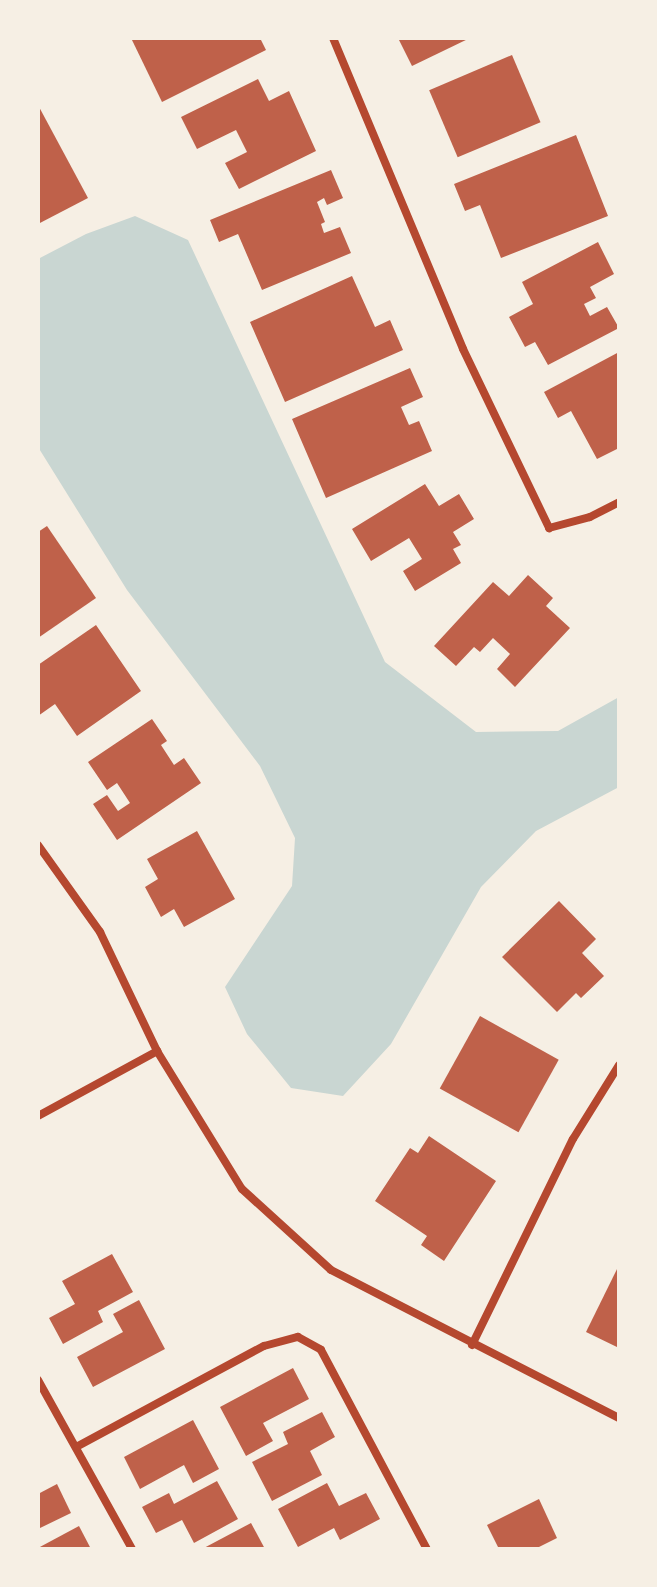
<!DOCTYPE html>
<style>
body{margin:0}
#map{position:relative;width:657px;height:1587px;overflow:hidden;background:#f6efe4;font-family:"Golos Text",sans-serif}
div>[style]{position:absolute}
.water>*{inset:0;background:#c9d6d2}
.building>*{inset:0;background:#bf614a;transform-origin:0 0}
.minor>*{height:8px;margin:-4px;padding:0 4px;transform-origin:4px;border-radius:4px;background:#b5482f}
span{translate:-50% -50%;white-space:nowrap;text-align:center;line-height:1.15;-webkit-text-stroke:6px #f6efe4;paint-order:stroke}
.frame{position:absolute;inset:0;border:40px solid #f6efe4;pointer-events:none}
</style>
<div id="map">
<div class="water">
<i style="clip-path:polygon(135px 216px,188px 240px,385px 662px,476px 732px,558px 731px,619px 697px,619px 787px,536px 831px,481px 887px,391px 1044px,343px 1096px,291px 1088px,247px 1034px,225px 987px,292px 886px,295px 838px,260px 766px,127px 590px,38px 447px,38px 259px,86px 234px)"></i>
</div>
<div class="building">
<i style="clip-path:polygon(131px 38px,260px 38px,266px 50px,162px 102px)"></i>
<i style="clip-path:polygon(398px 38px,470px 38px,412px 66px)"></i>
<i style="left:512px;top:55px;width:73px;height:90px;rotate:67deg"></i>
<i style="clip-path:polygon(258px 79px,269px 101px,289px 91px,316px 151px,239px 189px,225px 163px,247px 152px,236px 130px,197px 149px,181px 117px)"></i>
<i style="clip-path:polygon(38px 105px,88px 198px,38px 224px)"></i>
<i style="clip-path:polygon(576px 135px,608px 216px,501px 258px,480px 205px,465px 211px,454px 184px)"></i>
<i style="clip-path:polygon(331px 170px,343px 198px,327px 205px,324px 198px,317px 202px,325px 222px,321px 224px,324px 233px,340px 227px,351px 253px,262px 290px,238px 234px,219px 242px,210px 220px)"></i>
<i style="clip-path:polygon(598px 242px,614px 274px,590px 287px,596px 298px,584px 304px,590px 316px,607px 307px,619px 328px,548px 365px,535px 342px,525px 347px,509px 317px,533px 304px,522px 282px)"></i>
<i style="clip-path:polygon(352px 276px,375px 327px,390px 320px,403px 350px,285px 402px,250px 322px)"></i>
<i style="clip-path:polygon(619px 352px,619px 448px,597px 459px,571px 411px,558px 418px,544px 392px)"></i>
<i style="clip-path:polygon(410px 368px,423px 397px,401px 407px,409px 425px,419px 421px,432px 451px,326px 498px,292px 419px)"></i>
<i style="clip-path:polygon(425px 484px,439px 506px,459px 494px,474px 519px,453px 532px,461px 545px,453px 549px,461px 563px,415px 591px,403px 571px,422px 559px,409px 538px,371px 561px,352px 529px)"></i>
<i style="clip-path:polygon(47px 526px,96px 598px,38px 638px,38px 532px)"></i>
<i style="clip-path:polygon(528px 575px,553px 598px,546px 606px,570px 628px,515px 687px,497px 669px,510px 654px,493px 638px,480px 652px,474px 647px,456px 666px,434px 646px,493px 582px,509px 596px)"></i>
<i style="clip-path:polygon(96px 625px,141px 691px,77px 736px,55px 704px,38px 716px,38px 665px)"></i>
<i style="clip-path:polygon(152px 719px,167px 741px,161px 745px,174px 765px,184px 758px,201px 783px,117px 840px,93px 804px,107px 795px,118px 811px,130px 803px,117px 783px,107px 790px,88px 762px)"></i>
<i style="clip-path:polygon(197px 831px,235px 899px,184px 927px,174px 909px,161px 917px,145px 887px,158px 879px,147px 859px)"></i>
<i style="clip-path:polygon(559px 901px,596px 939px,582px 953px,604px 976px,581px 998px,576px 993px,557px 1012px,502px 957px)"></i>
<i style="left:480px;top:1016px;width:90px;height:83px;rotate:29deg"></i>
<i style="clip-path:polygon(429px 1136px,496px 1181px,444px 1261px,421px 1245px,427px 1236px,375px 1201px,410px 1148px,418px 1153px)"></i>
<i style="clip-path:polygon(112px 1254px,133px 1292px,98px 1311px,103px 1322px,63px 1344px,49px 1318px,75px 1304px,62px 1281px)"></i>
<i style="clip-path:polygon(619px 1265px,619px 1348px,586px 1332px)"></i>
<i style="clip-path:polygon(139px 1300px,165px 1349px,93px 1387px,77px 1357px,123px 1332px,113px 1314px)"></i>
<i style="clip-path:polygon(293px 1368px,309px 1399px,263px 1423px,273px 1441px,246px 1456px,220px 1407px)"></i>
<i style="clip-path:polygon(322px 1412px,335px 1437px,310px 1451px,322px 1475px,272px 1501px,252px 1462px,288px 1444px,283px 1432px)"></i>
<i style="clip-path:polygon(193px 1420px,219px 1469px,193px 1483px,184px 1465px,140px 1489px,124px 1457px)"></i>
<i style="clip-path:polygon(217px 1481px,238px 1519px,194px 1543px,182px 1520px,156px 1533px,142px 1507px,169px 1493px,174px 1504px)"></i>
<i style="clip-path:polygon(327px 1483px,339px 1506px,366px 1493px,380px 1519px,340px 1540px,334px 1528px,298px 1547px,278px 1509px)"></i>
<i style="clip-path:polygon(57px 1484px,71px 1513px,38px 1529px,38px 1494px)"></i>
<i style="clip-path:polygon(539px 1499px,557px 1538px,535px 1549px,499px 1549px,487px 1525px)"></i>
<i style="clip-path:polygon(251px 1523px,265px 1549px,202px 1549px)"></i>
<i style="clip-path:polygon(79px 1526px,91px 1549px,38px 1549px,38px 1548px)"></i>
</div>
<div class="minor">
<i style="left:333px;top:38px;width:337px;rotate:67.3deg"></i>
<i style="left:463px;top:349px;width:199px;rotate:64.3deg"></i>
<i style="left:549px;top:528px;width:42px;rotate:-15deg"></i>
<i style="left:590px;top:517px;width:33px;rotate:-27deg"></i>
<i style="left:38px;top:845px;width:107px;rotate:54.5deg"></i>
<i style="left:100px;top:932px;width:132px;rotate:64.4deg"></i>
<i style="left:157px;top:1051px;width:162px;rotate:58.4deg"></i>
<i style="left:242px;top:1189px;width:120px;rotate:42.3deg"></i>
<i style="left:331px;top:1270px;width:324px;rotate:27.2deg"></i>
<i style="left:38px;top:1116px;width:136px;rotate:-28.6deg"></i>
<i style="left:472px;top:1345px;width:229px;rotate:-63.9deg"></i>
<i style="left:573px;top:1139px;width:87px;rotate:-58.1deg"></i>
<i style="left:38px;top:1380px;width:193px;rotate:60.9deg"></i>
<i style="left:78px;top:1446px;width:211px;rotate:-28.3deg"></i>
<i style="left:264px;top:1346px;width:35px;rotate:-15deg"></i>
<i style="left:298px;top:1337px;width:26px;rotate:29deg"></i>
<i style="left:321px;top:1350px;width:225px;rotate:62deg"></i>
</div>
<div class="frame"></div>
</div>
